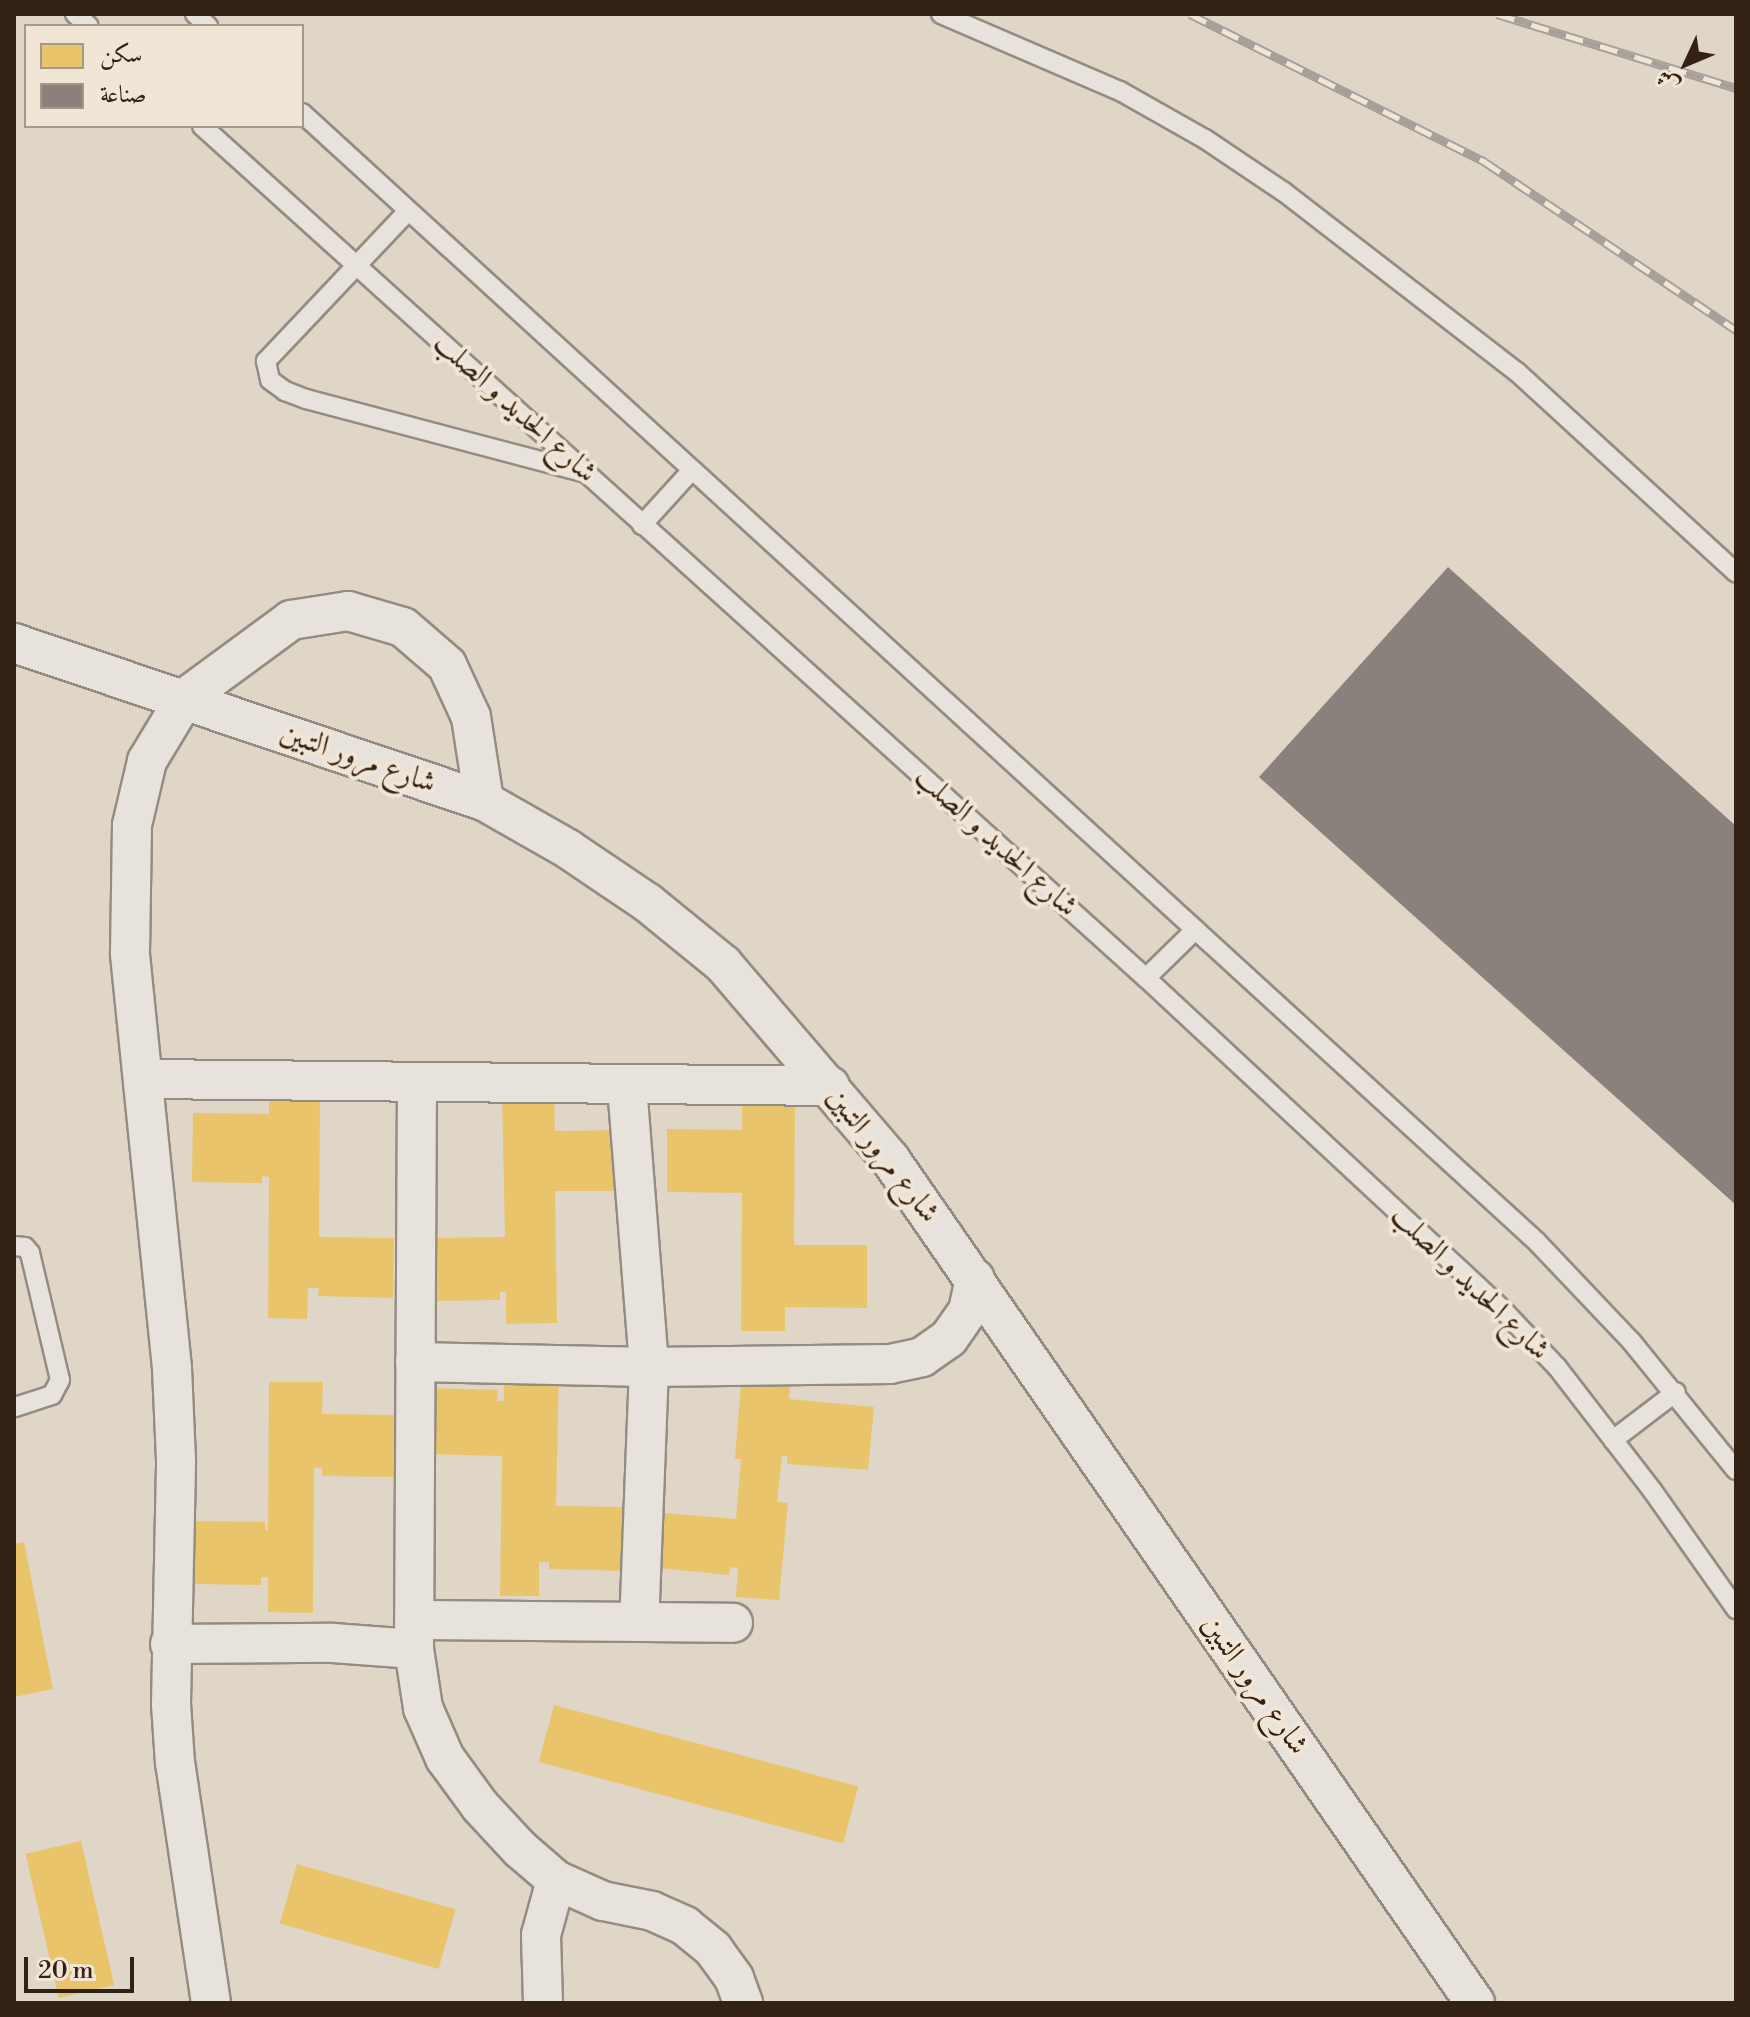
<!DOCTYPE html>
<meta charset="utf-8">
<style>
body{margin:0}
#map{position:relative;width:1750px;height:2017px;overflow:hidden;background:#dfd6c8;font-family:"Libre Bodoni",Amiri,serif}
div>[style]{position:absolute}
.homes>*{inset:0;background:#e9c46a;transform-origin:0 0}
.industry>*{inset:0;background:#8a817c}
.roads{filter:drop-shadow(2px 0 #948c83) drop-shadow(-2px 0 #948c83) drop-shadow(0 2px #948c83) drop-shadow(0 -2px #948c83)}
.service>*{height:18px;margin:-9px;padding:0 9px;transform-origin:9px;border-radius:9px;background:#e7e2db}
.minor>*{height:38px;margin:-19px;padding:0 19px;transform-origin:19px;border-radius:19px;background:#e7e2db}
.rail>*{height:9px;margin-top:-4.5px;transform-origin:0;background:repeating-linear-gradient(90deg,#f1e6d5 0 18px,#a6a09a 0 36px);box-sizing:border-box;border-block:2px solid #a6a09a}
span{translate:-50% -50%;white-space:nowrap;text-align:center;line-height:1.15;-webkit-text-stroke:8px #f1e6d5;paint-order:stroke}
.street-label{font-size:30px;color:#332116}
.frame{position:absolute;inset:0;border:16px solid #332116;pointer-events:none}
.legend{position:absolute;left:24px;top:24px;width:280px;height:104px;box-sizing:border-box;background:#f1e6d5;border:2px solid #a59789;margin:0;padding:10px 14px;list-style:none;font-size:24px;color:#332116}
.legend li{display:flex;align-items:center;gap:16px;height:40px}
.legend b{width:40px;border:2px solid #a59789}
.north{position:absolute;left:1646px;top:24px;width:80px;height:80px;-webkit-text-stroke:6px #f1e6d5;paint-order:stroke;rotate:226deg;font-size:22px;font-weight:700;line-height:32px;text-align:center;color:#332116}
.north::after{content:'';display:block;margin:auto;width:28px;height:36px;background:#332116;clip-path:polygon(50% 0,100% 100%,50% 72%,0 100%)}
.scale{position:absolute;left:24px;top:1957px;width:110px;height:36px;box-sizing:border-box;border:4px solid #332116;border-top:0;padding-left:10px;font-size:24px;line-height:28px;white-space:nowrap;color:#332116;-webkit-text-stroke:6px #f1e6d5;paint-order:stroke}
</style>
<div id="map">
<div class="homes">
<i style="clip-path:polygon(554px 1090px,555px 1131px,628px 1130px,629px 1191px,555px 1191px,557px 1323px,506px 1324px,506px 1292px,500px 1292px,500px 1300px,433px 1301px,432px 1238px,505px 1237px,502px 1091px)"></i>
<i style="clip-path:polygon(269px 1092px,320px 1093px,319px 1237px,394px 1238px,393px 1298px,318px 1296px,319px 1288px,308px 1288px,307px 1319px,268px 1318px,269px 1177px,262px 1176px,262px 1183px,192px 1182px,193px 1113px,269px 1114px)"></i>
<i style="clip-path:polygon(742px 1101px,795px 1102px,794px 1245px,867px 1245px,867px 1308px,785px 1307px,785px 1331px,741px 1331px,742px 1193px,667px 1192px,667px 1129px,742px 1130px)"></i>
<i style="clip-path:polygon(504px 1366px,559px 1367px,556px 1506px,627px 1507px,626px 1571px,549px 1569px,549px 1562px,539px 1562px,539px 1596px,500px 1596px,502px 1456px,425px 1454px,427px 1388px,498px 1390px,497px 1401px,504px 1401px)"></i>
<i style="clip-path:polygon(742px 1371px,791px 1375px,789px 1399px,874px 1407px,868px 1470px,787px 1464px,787px 1456px,782px 1456px,777px 1502px,788px 1503px,779px 1600px,736px 1597px,738px 1568px,730px 1567px,729px 1575px,659px 1568px,664px 1513px,736px 1519px,741px 1459px,735px 1459px)"></i>
<i style="clip-path:polygon(269px 1382px,323px 1382px,322px 1414px,395px 1415px,395px 1477px,322px 1476px,322px 1468px,314px 1468px,313px 1613px,268px 1612px,268px 1577px,261px 1577px,261px 1585px,193px 1584px,194px 1521px,265px 1522px,265px 1530px,268px 1530px)"></i>
<i style="clip-path:polygon(24px 1542px,53px 1689px,14px 1697px,14px 1544px)"></i>
<i style="left:554px;top:1705px;width:315px;height:59px;rotate:15deg"></i>
<i style="left:81px;top:1841px;width:148px;height:57px;rotate:77deg"></i>
<i style="left:297px;top:1864px;width:165px;height:62px;rotate:16deg"></i>
</div>
<div class="industry">
<i style="clip-path:polygon(1448px 567px,1736px 826px,1736px 1205px,1259px 777px)"></i>
</div>
<div class="roads">
<div class="service">
<i style="left:75px;top:14px;width:18px;rotate:41deg"></i>
<i style="left:195px;top:14px;width:18px;rotate:43deg"></i>
<i style="left:941px;top:14px;width:195px;rotate:23.3deg"></i>
<i style="left:1120px;top:91px;width:98px;rotate:29.5deg"></i>
<i style="left:1205px;top:139px;width:95px;rotate:33.9deg"></i>
<i style="left:1284px;top:192px;width:294px;rotate:37.7deg"></i>
<i style="left:1517px;top:372px;width:297px;rotate:42.5deg"></i>
<i style="left:302px;top:113px;width:1673px;rotate:42.43deg"></i>
<i style="left:1537px;top:1242px;width:137px;rotate:46.5deg"></i>
<i style="left:1631px;top:1341px;width:166px;rotate:50.9deg"></i>
<i style="left:202px;top:126px;width:1272px;rotate:42.07deg"></i>
<i style="left:1146px;top:978px;width:489px;rotate:42.9deg"></i>
<i style="left:1504px;top:1311px;width:77px;rotate:46.6deg"></i>
<i style="left:1557px;top:1367px;width:155px;rotate:52.3deg"></i>
<i style="left:1652px;top:1490px;width:146px;rotate:54.8deg"></i>
<i style="left:408px;top:211px;width:207px;rotate:133.4deg"></i>
<i style="left:266px;top:361px;width:19px;rotate:78deg"></i>
<i style="left:270px;top:380px;width:19px;rotate:36deg"></i>
<i style="left:285px;top:391px;width:22px;rotate:21deg"></i>
<i style="left:306px;top:399px;width:285px;rotate:14.8deg"></i>
<i style="left:642px;top:525px;width:74px;rotate:-47.7deg"></i>
<i style="left:1146px;top:978px;width:69px;rotate:-44.4deg"></i>
<i style="left:14px;top:1246px;width:11px;rotate:5deg"></i>
<i style="left:25px;top:1247px;width:8px;rotate:50deg"></i>
<i style="left:30px;top:1253px;width:130px;rotate:76.7deg"></i>
<i style="left:60px;top:1380px;width:17px;rotate:118deg"></i>
<i style="left:52px;top:1395px;width:40px;rotate:162deg"></i>
<i style="left:1613px;top:1440px;width:79px;rotate:-37.3deg"></i>
</div>
<div class="minor">
<i style="left:14px;top:643px;width:496px;rotate:18.6deg"></i>
<i style="left:484px;top:801px;width:97px;rotate:29.7deg"></i>
<i style="left:568px;top:849px;width:97px;rotate:34deg"></i>
<i style="left:648px;top:903px;width:97px;rotate:39.1deg"></i>
<i style="left:723px;top:964px;width:257px;rotate:49.4deg"></i>
<i style="left:890px;top:1159px;width:1027px;rotate:55.27deg"></i>
<i style="left:143px;top:1079px;width:687px;rotate:0.58deg"></i>
<i style="left:417px;top:1082px;width:567px;rotate:90.3deg"></i>
<i style="left:414px;top:1649px;width:60px;rotate:81.3deg"></i>
<i style="left:423px;top:1708px;width:55px;rotate:66.3deg"></i>
<i style="left:445px;top:1758px;width:59px;rotate:53.9deg"></i>
<i style="left:480px;top:1806px;width:59px;rotate:47.1deg"></i>
<i style="left:520px;top:1849px;width:48px;rotate:40.7deg"></i>
<i style="left:556px;top:1880px;width:51px;rotate:24.1deg"></i>
<i style="left:603px;top:1901px;width:50px;rotate:11.5deg"></i>
<i style="left:652px;top:1911px;width:36px;rotate:24deg"></i>
<i style="left:685px;top:1926px;width:36px;rotate:39deg"></i>
<i style="left:713px;top:1949px;width:36px;rotate:54deg"></i>
<i style="left:734px;top:1978px;width:27px;rotate:70deg"></i>
<i style="left:627px;top:1086px;width:282px;rotate:85.5deg"></i>
<i style="left:649px;top:1367px;width:255px;rotate:92.2deg"></i>
<i style="left:415px;top:1362px;width:234px;rotate:1.2deg"></i>
<i style="left:649px;top:1367px;width:241px;rotate:-0.7deg"></i>
<i style="left:890px;top:1364px;width:33px;rotate:-12deg"></i>
<i style="left:922px;top:1357px;width:33px;rotate:-35deg"></i>
<i style="left:949px;top:1338px;width:33px;rotate:-55deg"></i>
<i style="left:968px;top:1311px;width:33px;rotate:-78deg"></i>
<i style="left:414px;top:1620px;width:319px;rotate:0.5deg"></i>
<i style="left:170px;top:1644px;width:163px;rotate:-0.4deg"></i>
<i style="left:333px;top:1643px;width:81px;rotate:4.2deg"></i>
<i style="left:211px;top:2003px;width:243px;rotate:-98.5deg"></i>
<i style="left:175px;top:1763px;width:59px;rotate:-93.9deg"></i>
<i style="left:171px;top:1704px;width:244px;rotate:-88.8deg"></i>
<i style="left:176px;top:1460px;width:92px;rotate:-92.5deg"></i>
<i style="left:172px;top:1368px;width:417px;rotate:-95.8deg"></i>
<i style="left:130px;top:953px;width:128px;rotate:-89.1deg"></i>
<i style="left:132px;top:825px;width:66px;rotate:-76.8deg"></i>
<i style="left:147px;top:761px;width:74px;rotate:-58.9deg"></i>
<i style="left:185px;top:698px;width:132px;rotate:-36.3deg"></i>
<i style="left:291px;top:620px;width:58px;rotate:-9deg"></i>
<i style="left:348px;top:611px;width:57px;rotate:16.2deg"></i>
<i style="left:403px;top:627px;width:58px;rotate:40.8deg"></i>
<i style="left:447px;top:665px;width:57px;rotate:65.2deg"></i>
<i style="left:471px;top:717px;width:85px;rotate:81.2deg"></i>
<i style="left:543px;top:2003px;width:68px;rotate:-91.7deg"></i>
<i style="left:541px;top:1935px;width:57px;rotate:-74.7deg"></i>
</div>
</div>
<div class="rail">
<i style="left:1190px;top:14px;width:330px;rotate:26.6deg"></i>
<i style="left:1485px;top:162px;width:302px;rotate:33.8deg"></i>
<i style="left:1497px;top:14px;width:250px;rotate:17.2deg"></i>
</div>
<div class="street-label">
<span style="left:515px;top:408px;rotate:42deg">شارع الحديد و الصلب</span>
<span style="left:358px;top:758px;rotate:19deg">شارع مرور التبين</span>
<span style="left:996px;top:842px;rotate:42deg">شارع الحديد و الصلب</span>
<span style="left:883px;top:1155px;rotate:52deg">شارع مرور التبين</span>
<span style="left:1470px;top:1283px;rotate:44deg">شارع الحديد و الصلب</span>
<span style="left:1255px;top:1685px;rotate:55deg">شارع مرور التبين</span>
</div>
<div class="frame"></div>
<ul class="legend">
<li><b style="height:22px;background:#e9c46a"></b>سكن</li>
<li><b style="height:22px;background:#8a817c"></b>صناعة</li>
</ul>
<div class="north">ش</div>
<div class="scale">20 m</div>
</div>
